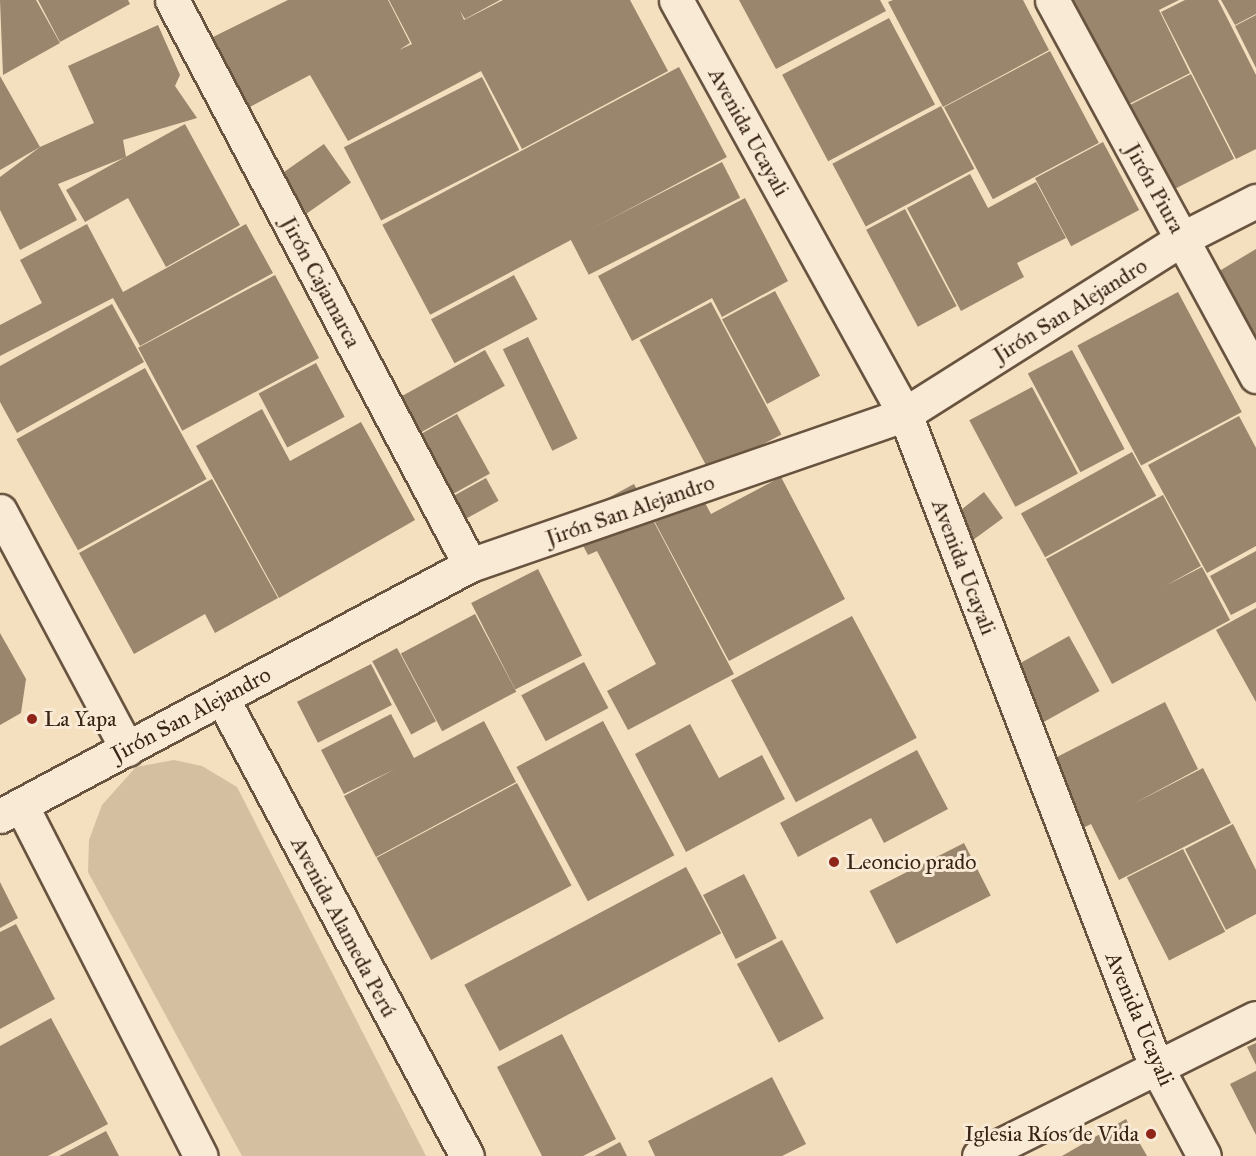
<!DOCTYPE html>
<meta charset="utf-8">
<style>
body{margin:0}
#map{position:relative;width:1256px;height:1156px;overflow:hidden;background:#f4dfbe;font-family:"IM FELL Great Primer",serif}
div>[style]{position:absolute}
.green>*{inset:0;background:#d4bfa1}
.building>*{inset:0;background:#9a856d;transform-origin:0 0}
.roads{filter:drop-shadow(2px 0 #68533f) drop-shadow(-2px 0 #68533f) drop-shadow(0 2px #68533f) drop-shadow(0 -2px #68533f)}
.minor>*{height:33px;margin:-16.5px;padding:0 16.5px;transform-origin:16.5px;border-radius:16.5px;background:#f8ead5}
.dots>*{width:16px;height:16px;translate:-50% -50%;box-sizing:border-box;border:3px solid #f8ead5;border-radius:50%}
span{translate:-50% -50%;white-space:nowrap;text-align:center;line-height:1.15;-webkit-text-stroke:6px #f8ead5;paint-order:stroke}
.street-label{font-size:22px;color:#392415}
.poi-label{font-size:22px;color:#392415}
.left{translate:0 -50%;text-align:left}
.right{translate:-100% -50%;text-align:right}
</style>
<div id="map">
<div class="green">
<i style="clip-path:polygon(174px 760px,202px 766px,237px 787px,426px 1156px,242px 1156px,88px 872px,89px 840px,102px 805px,136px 767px)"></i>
</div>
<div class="building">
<i style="clip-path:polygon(0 0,36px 0,60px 43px,3px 75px)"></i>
<i style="clip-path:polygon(38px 0,128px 0,130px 4px,60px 42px)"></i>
<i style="clip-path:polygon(288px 0,388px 0,410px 43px,399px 50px,412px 44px,389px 0,500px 0,465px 19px,460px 11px,464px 20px,503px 0,630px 0,668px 71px,522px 149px,481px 71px,348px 141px,310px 75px,244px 110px,207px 40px)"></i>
<i style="clip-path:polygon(739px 0,880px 0,886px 11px,776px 69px)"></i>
<i style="clip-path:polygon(893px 0,1023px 0,1049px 50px,943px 107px,888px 2px)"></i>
<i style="clip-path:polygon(1067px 0,1179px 0,1159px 10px,1190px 73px,1123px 107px)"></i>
<i style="clip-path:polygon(1185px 0,1218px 0,1256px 75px,1256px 149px,1236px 159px,1161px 12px)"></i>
<i style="clip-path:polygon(1221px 0,1256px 0,1256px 14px,1235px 25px)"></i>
<i style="clip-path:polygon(1256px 15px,1256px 68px,1235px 26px)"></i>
<i style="left:889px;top:18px;width:98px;height:121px;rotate:62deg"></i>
<i style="clip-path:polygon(158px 25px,180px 75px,175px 86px,197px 118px,123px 140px,126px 157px,58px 184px,77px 220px,20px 250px,0 210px,0 177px,40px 147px,94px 123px,68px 66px)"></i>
<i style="left:1050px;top:51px;width:104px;height:120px;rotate:62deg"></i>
<i style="left:679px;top:67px;width:102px;height:336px;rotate:62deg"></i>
<i style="left:1191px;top:74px;width:95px;height:68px;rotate:63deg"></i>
<i style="clip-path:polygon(0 76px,40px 147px,0 170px)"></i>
<i style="left:482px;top:77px;width:82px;height:155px;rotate:63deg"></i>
<i style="left:941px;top:106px;width:71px;height:123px;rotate:62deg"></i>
<i style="clip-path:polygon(185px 124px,240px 225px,166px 267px,128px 198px,85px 222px,66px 190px)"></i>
<i style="left:1103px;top:142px;width:77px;height:77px;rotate:62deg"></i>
<i style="left:324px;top:144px;width:47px;height:54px;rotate:55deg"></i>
<i style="left:722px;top:162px;width:40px;height:170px;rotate:63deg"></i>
<i style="clip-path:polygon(970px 174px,988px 208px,1036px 182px,1066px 238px,1017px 263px,1024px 277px,961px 311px,907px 208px)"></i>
<i style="clip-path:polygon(745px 198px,788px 281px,722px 317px,712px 298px,632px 341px,598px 276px)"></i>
<i style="left:905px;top:209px;width:110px;height:44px;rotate:62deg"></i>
<i style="clip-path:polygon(87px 224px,123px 292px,246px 224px,273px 273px,140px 346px,113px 298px,0 356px,0 325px,42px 303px,20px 260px)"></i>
<i style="clip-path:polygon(1256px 249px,1256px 354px,1211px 276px)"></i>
<i style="left:275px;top:275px;width:94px;height:155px;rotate:62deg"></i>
<i style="left:514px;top:275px;width:50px;height:94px;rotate:62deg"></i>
<i style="left:775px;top:291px;width:96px;height:60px;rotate:62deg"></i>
<i style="left:1178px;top:292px;width:136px;height:114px;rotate:62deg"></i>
<i style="left:711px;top:302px;width:150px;height:81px;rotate:62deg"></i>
<i style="clip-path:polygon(112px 304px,144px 362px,17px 433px,0 402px,0 366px)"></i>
<i style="left:528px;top:337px;width:113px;height:28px;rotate:64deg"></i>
<i style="left:485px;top:350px;width:41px;height:102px;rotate:61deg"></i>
<i style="left:1072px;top:350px;width:112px;height:50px;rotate:62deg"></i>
<i style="left:316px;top:363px;width:61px;height:65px;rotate:62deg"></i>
<i style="left:145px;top:368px;width:127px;height:147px;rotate:61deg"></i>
<i style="left:1032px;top:387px;width:98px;height:71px;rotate:62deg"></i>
<i style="clip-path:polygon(262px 409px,290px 461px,361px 422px,415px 520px,279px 598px,196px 446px)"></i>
<i style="left:457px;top:414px;width:68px;height:47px;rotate:61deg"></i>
<i style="clip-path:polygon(1239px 416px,1256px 448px,1256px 546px,1207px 573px,1148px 465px)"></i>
<i style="left:1132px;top:452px;width:50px;height:127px;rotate:61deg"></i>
<i style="clip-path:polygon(689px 473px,711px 514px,781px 477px,845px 599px,729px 661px,642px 498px)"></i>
<i style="left:486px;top:478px;width:26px;height:42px;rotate:61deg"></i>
<i style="clip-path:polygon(212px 479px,278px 598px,215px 633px,205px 614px,134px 654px,79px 553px)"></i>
<i style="clip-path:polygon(634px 484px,734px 674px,628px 730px,607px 691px,656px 664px,597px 551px,588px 555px,569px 519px)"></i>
<i style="clip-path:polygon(984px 492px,1003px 518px,958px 551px,957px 513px)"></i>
<i style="clip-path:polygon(1163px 495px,1201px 566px,1165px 586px,1202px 567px,1230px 620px,1112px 684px,1046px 559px)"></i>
<i style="clip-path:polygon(1256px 551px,1256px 602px,1231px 615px,1210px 576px)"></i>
<i style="left:538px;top:569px;width:97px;height:75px;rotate:63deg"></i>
<i style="clip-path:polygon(1256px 608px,1256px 702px,1216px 630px)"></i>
<i style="left:475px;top:614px;width:88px;height:84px;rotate:62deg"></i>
<i style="left:852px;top:616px;width:138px;height:137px;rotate:62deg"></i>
<i style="clip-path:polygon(0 633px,26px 679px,21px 713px,0 725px)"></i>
<i style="left:1069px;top:636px;width:63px;height:68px;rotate:61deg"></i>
<i style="left:397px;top:648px;width:83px;height:28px;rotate:62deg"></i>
<i style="left:584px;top:662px;width:52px;height:71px;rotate:62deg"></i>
<i style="left:371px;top:664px;width:46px;height:83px;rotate:63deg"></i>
<i style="clip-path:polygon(1165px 702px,1198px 769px,1133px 804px,1203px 768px,1231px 823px,1119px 880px,1091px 824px,1083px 828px,1049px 761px)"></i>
<i style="clip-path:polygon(391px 714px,414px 758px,484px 721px,516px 782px,376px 857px,344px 796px,395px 769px,344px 794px,321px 750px)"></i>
<i style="left:603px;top:721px;width:152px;height:98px;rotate:62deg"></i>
<i style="clip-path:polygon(690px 724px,719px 778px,762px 755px,785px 799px,686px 852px,635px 754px)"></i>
<i style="clip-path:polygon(917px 750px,948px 809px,884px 843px,871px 818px,798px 857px,780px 823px)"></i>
<i style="left:517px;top:783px;width:116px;height:159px;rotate:62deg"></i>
<i style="clip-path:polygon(1233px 824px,1256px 870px,1256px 914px,1226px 930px,1185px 849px)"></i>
<i style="left:964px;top:843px;width:59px;height:106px;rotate:63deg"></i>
<i style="left:1183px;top:849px;width:93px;height:63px;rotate:63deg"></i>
<i style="left:686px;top:867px;width:75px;height:251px;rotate:62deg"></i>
<i style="left:744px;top:874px;width:72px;height:46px;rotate:63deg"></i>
<i style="clip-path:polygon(0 882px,18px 918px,0 928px)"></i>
<i style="clip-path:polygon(16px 924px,55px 999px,0 1029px,0 932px)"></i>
<i style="left:782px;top:940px;width:89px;height:51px;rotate:62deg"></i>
<i style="clip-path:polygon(51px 1018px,108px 1124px,48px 1156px,0 1156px,0 1046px)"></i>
<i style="clip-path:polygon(562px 1034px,616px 1139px,583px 1156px,542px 1156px,497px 1067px)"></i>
<i style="clip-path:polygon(1256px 1043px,1256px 1065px,1247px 1047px)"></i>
<i style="clip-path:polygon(1256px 1071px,1256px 1135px,1230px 1084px)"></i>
<i style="clip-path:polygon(772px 1077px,806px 1144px,782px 1156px,655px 1156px,648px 1141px)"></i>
<i style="clip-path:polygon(1126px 1119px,1147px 1156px,1062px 1156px)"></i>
<i style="clip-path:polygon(106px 1131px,119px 1156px,59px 1156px)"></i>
<i style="clip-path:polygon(620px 1142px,627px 1156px,594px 1156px)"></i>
</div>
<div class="roads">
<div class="minor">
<i style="left:172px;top:0;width:639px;rotate:62.19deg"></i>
<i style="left:676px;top:0;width:473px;rotate:61.1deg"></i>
<i style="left:905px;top:414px;width:696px;rotate:68.96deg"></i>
<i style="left:1155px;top:1064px;width:104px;rotate:62deg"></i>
<i style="left:1052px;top:0;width:428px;rotate:61.5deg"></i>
<i style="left:0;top:511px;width:270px;rotate:61.9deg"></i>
<i style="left:222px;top:698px;width:519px;rotate:61.86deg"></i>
<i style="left:21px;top:805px;width:394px;rotate:62.9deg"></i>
<i style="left:0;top:816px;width:533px;rotate:-28.1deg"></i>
<i style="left:470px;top:565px;width:460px;rotate:-19.1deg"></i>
<i style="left:905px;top:414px;width:329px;rotate:-32.3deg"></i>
<i style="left:1183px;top:238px;width:82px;rotate:-26.9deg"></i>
<i style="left:979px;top:1156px;width:309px;rotate:-26.5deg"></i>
</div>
</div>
<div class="dots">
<i style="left:32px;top:719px;background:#8f2418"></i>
<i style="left:834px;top:862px;background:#8f2418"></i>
<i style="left:1151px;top:1134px;background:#8f2418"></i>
</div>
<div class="street-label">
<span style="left:749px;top:132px;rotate:61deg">Avenida Ucayali</span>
<span style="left:1155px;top:188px;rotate:61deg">Jirón Piura</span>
<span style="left:321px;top:282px;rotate:62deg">Jirón Cajamarca</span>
<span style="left:1070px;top:310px;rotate:-32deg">Jirón San Alejandro</span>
<span style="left:630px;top:510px;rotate:-19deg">Jirón San Alejandro</span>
<span style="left:964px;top:567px;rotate:69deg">Avenida Ucayali</span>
<span style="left:191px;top:714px;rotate:-28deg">Jirón San Alejandro</span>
<span style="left:344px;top:927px;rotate:62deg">Avenida Alameda Perú</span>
<span style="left:1140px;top:1019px;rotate:67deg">Avenida Ucayali</span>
</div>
<div class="poi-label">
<span class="left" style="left:44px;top:719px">La Yapa</span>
<span class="left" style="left:846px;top:862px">Leoncio prado</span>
<span class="right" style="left:1139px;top:1134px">Iglesia Ríos de Vida</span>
</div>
</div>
